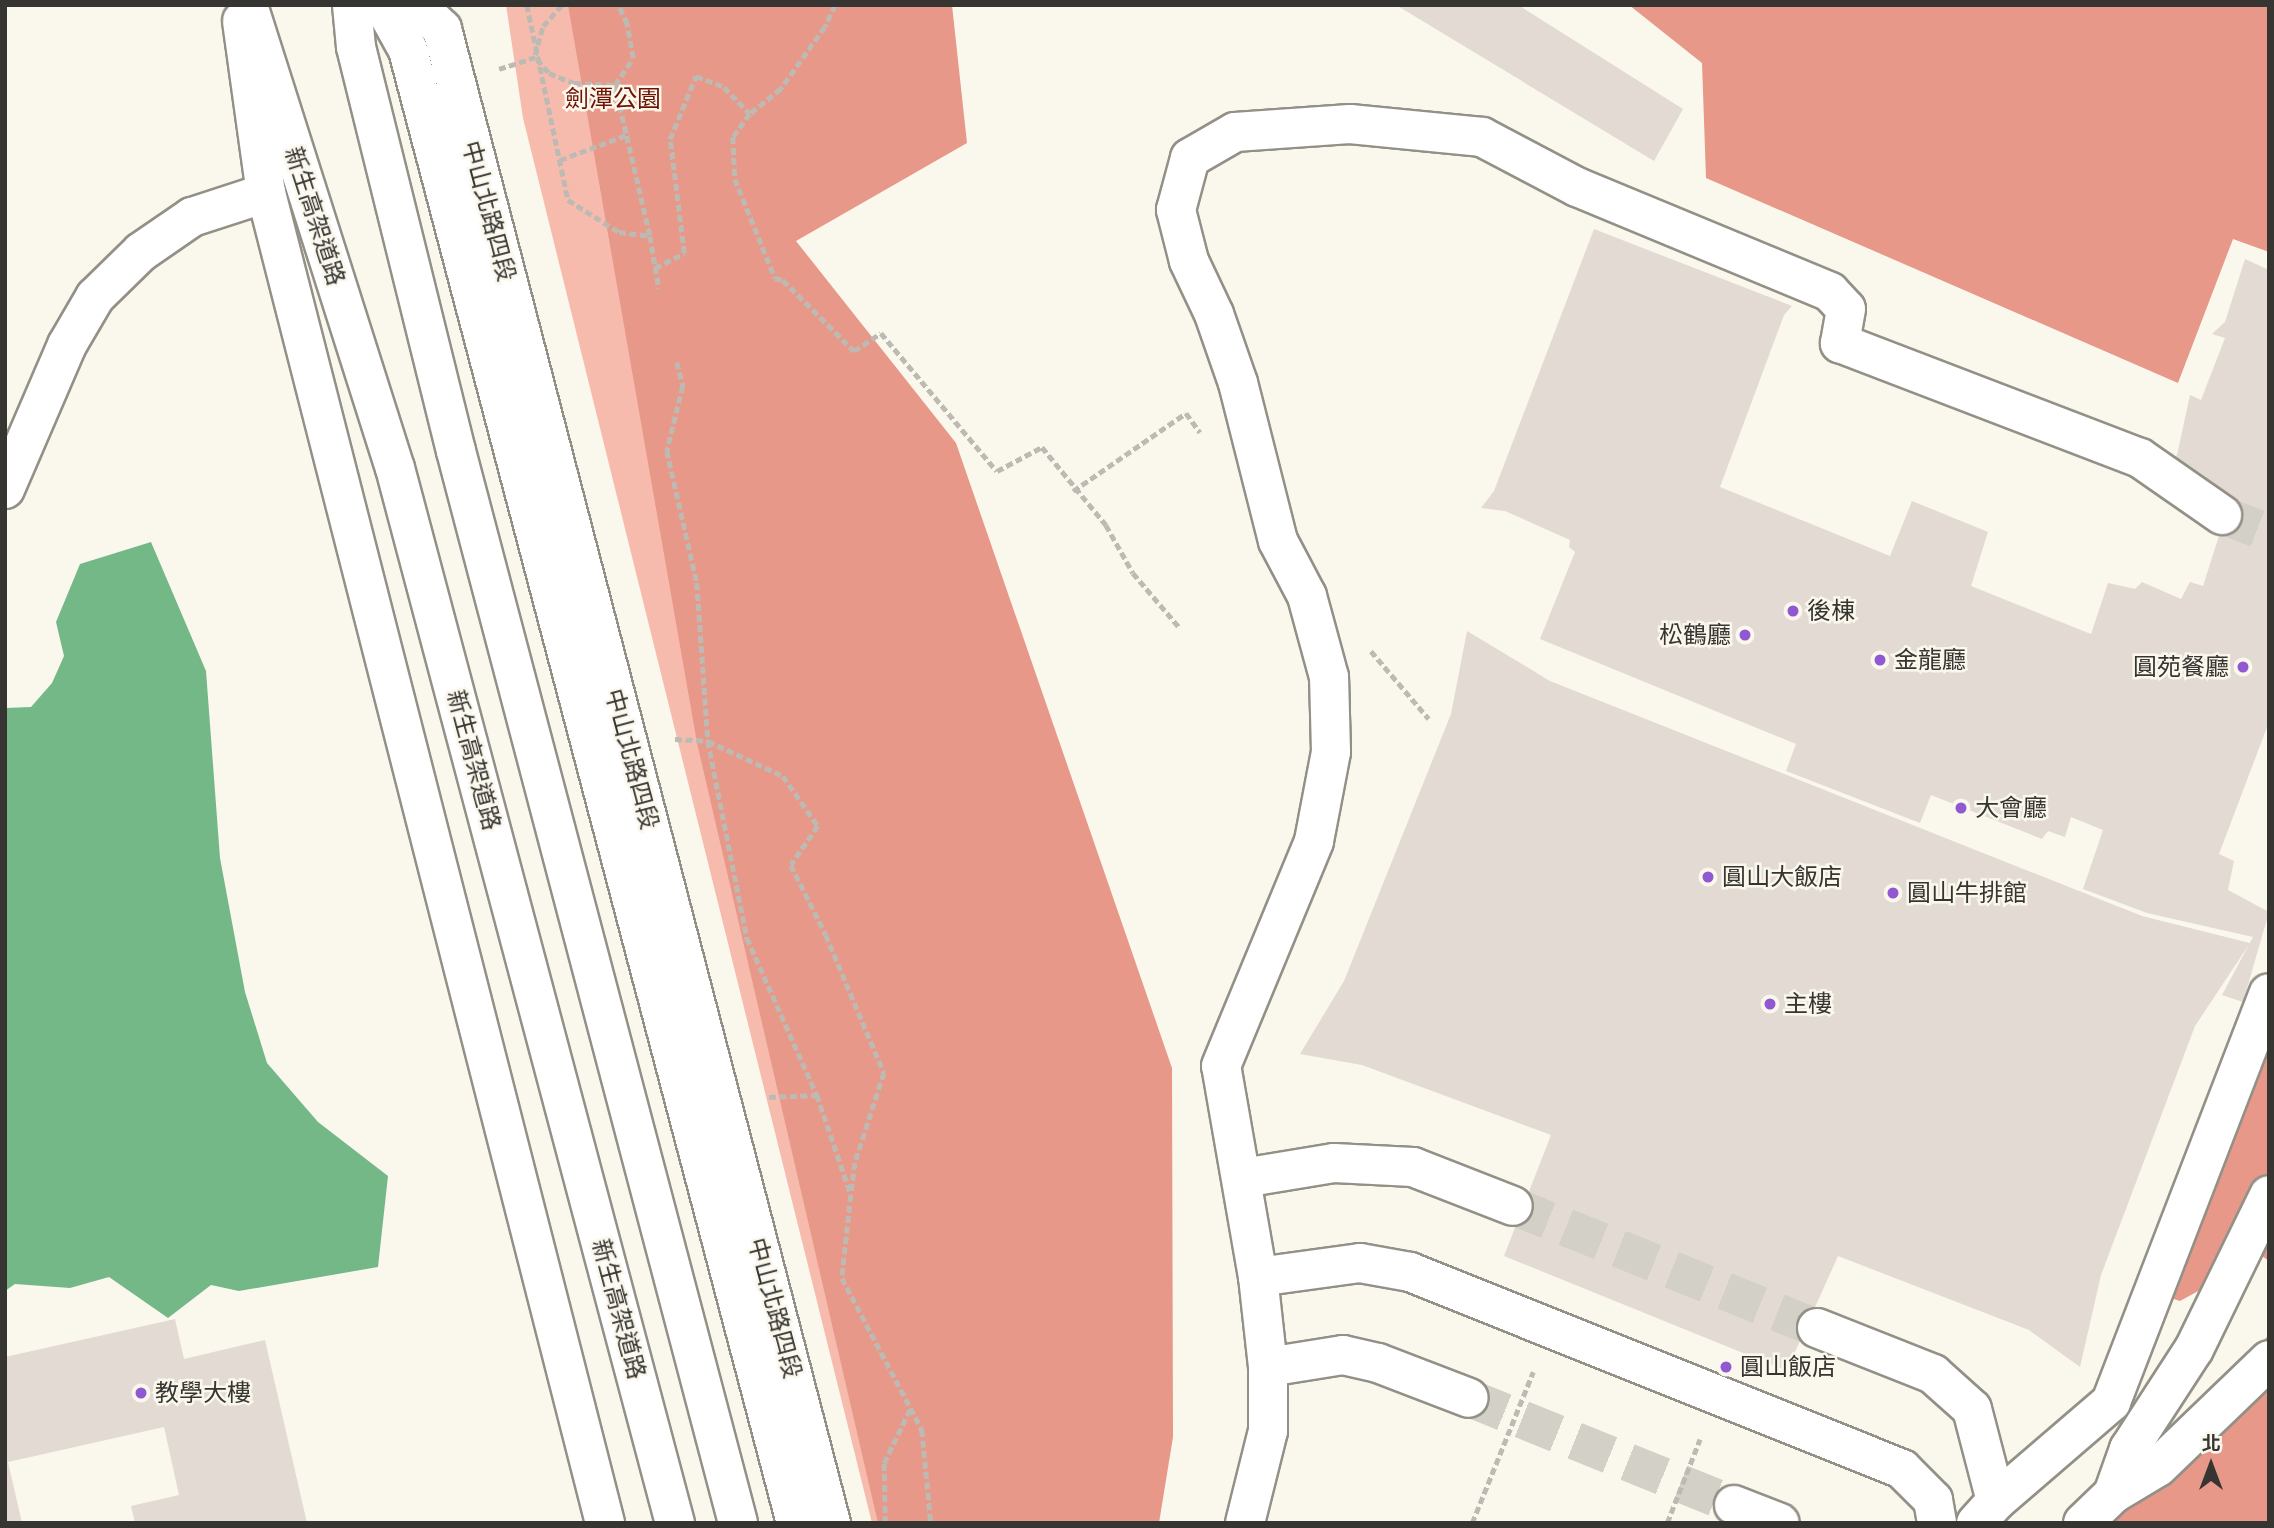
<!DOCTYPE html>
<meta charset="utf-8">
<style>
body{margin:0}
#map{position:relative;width:2274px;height:1528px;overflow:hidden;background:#faf7ed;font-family:Helvetica,"Noto Sans TC",sans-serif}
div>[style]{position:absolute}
.green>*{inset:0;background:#f7bbae}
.forest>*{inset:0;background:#e79888}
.water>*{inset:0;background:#74b887}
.building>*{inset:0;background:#e3dad3}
.minor-tunnel>*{height:38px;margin-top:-19px;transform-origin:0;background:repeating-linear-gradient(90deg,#d3d0c8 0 38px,transparent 0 57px)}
.path>*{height:4.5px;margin-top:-2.25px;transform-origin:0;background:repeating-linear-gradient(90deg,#bdbab3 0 7px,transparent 0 10.5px)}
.roads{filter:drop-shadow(2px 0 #939087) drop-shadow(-2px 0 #939087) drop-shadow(0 2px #939087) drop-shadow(0 -2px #939087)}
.minor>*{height:38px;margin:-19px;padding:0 19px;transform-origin:19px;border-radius:19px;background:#fff}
.major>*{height:38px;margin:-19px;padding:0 19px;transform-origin:19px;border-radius:19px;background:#fff}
.highway>*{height:38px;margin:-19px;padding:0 19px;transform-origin:19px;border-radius:19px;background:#fff}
.dots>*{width:19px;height:19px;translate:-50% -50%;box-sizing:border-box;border:4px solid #faf7ed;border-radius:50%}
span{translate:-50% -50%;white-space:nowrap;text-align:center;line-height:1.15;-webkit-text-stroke:5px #faf7ed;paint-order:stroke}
.park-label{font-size:24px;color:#6f1202}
.street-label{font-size:24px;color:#373532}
.poi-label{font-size:24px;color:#373532}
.left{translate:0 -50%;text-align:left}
.right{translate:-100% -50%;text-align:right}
.frame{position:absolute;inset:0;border:7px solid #373532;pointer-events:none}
.north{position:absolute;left:2176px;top:1430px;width:70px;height:70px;-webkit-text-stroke:5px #faf7ed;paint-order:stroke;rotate:0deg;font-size:19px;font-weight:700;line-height:28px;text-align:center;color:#373532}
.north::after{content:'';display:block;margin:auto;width:24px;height:32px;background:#373532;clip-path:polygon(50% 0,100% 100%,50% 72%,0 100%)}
</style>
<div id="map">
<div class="green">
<i style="clip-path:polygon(506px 5px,698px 5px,1000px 1523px,872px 1523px,523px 118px)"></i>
</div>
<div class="forest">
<i style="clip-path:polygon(568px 5px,952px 5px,967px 143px,796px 241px,956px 443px,1172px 1068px,1173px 1437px,1159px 1523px,878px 1523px,697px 743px)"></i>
<i style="clip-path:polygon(1629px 5px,2269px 5px,2269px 252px,2233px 239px,2178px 383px,1706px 178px,1702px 63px)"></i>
<i style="clip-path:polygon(2269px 1015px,2269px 1261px,2262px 1256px,2180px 1301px,2165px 1296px)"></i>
<i style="clip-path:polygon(2269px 1335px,2269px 1523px,2072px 1523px)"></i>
</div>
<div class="water">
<i style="clip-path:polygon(151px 542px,206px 671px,220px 858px,245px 992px,267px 1063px,318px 1122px,388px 1176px,378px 1267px,239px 1291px,211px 1285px,168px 1318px,109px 1277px,70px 1288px,15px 1284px,5px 1291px,5px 708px,31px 707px,52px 683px,64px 656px,56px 622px,80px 564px)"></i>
</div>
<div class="building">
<i style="clip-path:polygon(1396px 5px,1518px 5px,1683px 109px,1654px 161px)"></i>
<i style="clip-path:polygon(1594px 229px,1792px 306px,1784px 315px,1720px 487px,1890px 556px,1912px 501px,1988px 532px,1971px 586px,2091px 634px,2108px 583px,2135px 589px,2142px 582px,2181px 599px,2190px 582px,2203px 586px,2232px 495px,2197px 479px,2157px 477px,2177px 455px,2190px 395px,2201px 400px,2225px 338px,2212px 334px,2225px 322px,2245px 259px,2269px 270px,2269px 722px,2219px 854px,2234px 861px,2228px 890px,2269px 912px,2243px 1002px,2222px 995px,2253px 937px,2147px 913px,2083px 889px,2103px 830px,2071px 817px,2065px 837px,2048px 831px,2042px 839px,1931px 795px,1920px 823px,1786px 771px,1796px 744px,1540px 639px,1575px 552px,1569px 547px,1570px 540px,1505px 511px,1481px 508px,1494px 491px)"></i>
<i style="clip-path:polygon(1467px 631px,1550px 681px,2142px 916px,2250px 943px,2195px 1026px,2101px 1275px,2080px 1367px,2029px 1330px,1838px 1256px,1795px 1352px,1795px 1374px,1504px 1256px,1551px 1135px,1362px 1065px,1300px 1054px,1344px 981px,1451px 714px)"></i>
<i style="clip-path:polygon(175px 1319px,184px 1359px,265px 1340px,307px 1523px,135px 1523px,131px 1506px,179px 1495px,164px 1427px,8px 1462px,22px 1523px,5px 1523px,5px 1357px)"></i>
</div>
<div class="minor-tunnel">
<i style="left:2222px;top:515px;width:50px;rotate:21deg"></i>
<i style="left:1513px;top:1206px;width:328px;rotate:21.9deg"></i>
<i style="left:1469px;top:1398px;width:286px;rotate:22deg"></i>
</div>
<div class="path">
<i style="left:527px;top:5px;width:199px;rotate:78.1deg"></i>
<i style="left:568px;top:200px;width:60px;rotate:32.1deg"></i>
<i style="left:619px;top:232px;width:31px;rotate:7deg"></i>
<i style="left:650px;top:236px;width:53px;rotate:80.2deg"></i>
<i style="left:835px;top:5px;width:24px;rotate:114deg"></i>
<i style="left:825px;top:27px;width:76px;rotate:125.4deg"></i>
<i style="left:781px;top:89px;width:40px;rotate:141deg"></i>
<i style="left:750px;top:114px;width:29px;rotate:126deg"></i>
<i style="left:733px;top:137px;width:42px;rotate:87.3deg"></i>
<i style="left:735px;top:179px;width:107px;rotate:68deg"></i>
<i style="left:775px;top:278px;width:8px;rotate:14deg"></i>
<i style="left:783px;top:280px;width:100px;rotate:45deg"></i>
<i style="left:854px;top:351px;width:32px;rotate:-34deg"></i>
<i style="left:881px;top:333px;width:180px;rotate:50deg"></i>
<i style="left:997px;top:471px;width:51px;rotate:-28.1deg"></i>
<i style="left:1042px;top:447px;width:101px;rotate:50.6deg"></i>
<i style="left:1106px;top:525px;width:55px;rotate:60.6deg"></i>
<i style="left:1133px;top:573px;width:71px;rotate:49.6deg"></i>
<i style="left:535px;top:55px;width:30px;rotate:-75deg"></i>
<i style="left:543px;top:26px;width:28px;rotate:-48deg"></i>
<i style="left:537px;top:59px;width:18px;rotate:49deg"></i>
<i style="left:549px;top:73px;width:27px;rotate:22deg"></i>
<i style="left:574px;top:83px;width:41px;rotate:2.8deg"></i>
<i style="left:615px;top:85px;width:32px;rotate:-56deg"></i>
<i style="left:633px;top:58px;width:35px;rotate:-100deg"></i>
<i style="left:627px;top:24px;width:21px;rotate:-115deg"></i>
<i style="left:499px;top:69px;width:38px;rotate:-18deg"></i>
<i style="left:615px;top:85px;width:155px;rotate:76.9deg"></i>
<i style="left:560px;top:160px;width:74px;rotate:-20.6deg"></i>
<i style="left:655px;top:268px;width:33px;rotate:-27deg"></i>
<i style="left:684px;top:253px;width:115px;rotate:-97deg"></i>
<i style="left:670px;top:139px;width:68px;rotate:-67.6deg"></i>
<i style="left:696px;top:76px;width:30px;rotate:21deg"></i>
<i style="left:724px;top:87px;width:37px;rotate:46deg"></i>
<i style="left:677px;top:362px;width:25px;rotate:76deg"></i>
<i style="left:683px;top:386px;width:67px;rotate:103.8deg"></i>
<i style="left:667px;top:451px;width:135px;rotate:77.2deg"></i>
<i style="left:697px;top:583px;width:158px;rotate:86deg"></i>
<i style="left:708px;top:741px;width:201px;rotate:78.8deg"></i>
<i style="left:747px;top:938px;width:172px;rotate:66deg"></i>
<i style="left:817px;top:1095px;width:106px;rotate:71.2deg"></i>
<i style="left:851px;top:1195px;width:83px;rotate:96.2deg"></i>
<i style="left:842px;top:1278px;width:172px;rotate:62.2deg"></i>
<i style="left:922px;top:1430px;width:93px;rotate:84.5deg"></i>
<i style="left:1073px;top:491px;width:137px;rotate:-34.6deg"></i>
<i style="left:1186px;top:413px;width:24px;rotate:54deg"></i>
<i style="left:1371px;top:651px;width:89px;rotate:49.5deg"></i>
<i style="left:675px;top:739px;width:33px;rotate:3deg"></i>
<i style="left:708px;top:741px;width:83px;rotate:25deg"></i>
<i style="left:783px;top:776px;width:61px;rotate:55deg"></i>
<i style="left:818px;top:826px;width:47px;rotate:124.7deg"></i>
<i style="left:791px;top:865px;width:78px;rotate:63.4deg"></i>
<i style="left:826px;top:935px;width:150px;rotate:67.2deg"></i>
<i style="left:884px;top:1073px;width:95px;rotate:107.9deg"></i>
<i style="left:855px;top:1163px;width:31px;rotate:97deg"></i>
<i style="left:769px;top:1097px;width:48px;rotate:-2.4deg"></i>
<i style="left:885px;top:1523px;width:60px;rotate:-91deg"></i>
<i style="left:884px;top:1463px;width:60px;rotate:-64.3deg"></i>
<i style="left:1472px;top:1523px;width:163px;rotate:-68deg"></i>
<i style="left:1667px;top:1523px;width:90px;rotate:-68.6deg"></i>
</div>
<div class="roads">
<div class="minor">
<i style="left:417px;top:5px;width:35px;rotate:44deg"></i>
<i style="left:442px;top:29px;width:1544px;rotate:75.41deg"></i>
<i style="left:5px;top:489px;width:157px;rotate:-66.7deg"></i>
<i style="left:67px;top:345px;width:56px;rotate:-59.7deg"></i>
<i style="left:95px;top:297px;width:64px;rotate:-44.4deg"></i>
<i style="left:141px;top:252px;width:62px;rotate:-34.5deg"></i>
<i style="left:192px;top:217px;width:78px;rotate:-18deg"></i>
<i style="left:1243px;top:1178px;width:92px;rotate:-9.4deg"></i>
<i style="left:1334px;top:1163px;width:79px;rotate:2.9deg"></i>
<i style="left:1413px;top:1167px;width:107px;rotate:21.3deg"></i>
<i style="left:1258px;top:1277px;width:214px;rotate:-99.9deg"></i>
<i style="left:1221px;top:1066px;width:243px;rotate:-67.5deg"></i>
<i style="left:1314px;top:841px;width:91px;rotate:-79.2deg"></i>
<i style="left:1331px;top:752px;width:75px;rotate:-91.5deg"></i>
<i style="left:1329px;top:677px;width:84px;rotate:-105.2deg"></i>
<i style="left:1307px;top:596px;width:62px;rotate:-117.8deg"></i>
<i style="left:1278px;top:541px;width:163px;rotate:-104.2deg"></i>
<i style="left:1238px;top:383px;width:73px;rotate:-109.2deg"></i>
<i style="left:1214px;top:314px;width:59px;rotate:-115.3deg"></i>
<i style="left:1189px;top:261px;width:53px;rotate:-104.3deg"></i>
<i style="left:1176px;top:210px;width:54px;rotate:-74.9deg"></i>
<i style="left:1190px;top:158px;width:52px;rotate:-30deg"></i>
<i style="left:1235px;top:132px;width:115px;rotate:-4deg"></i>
<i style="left:1350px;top:124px;width:133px;rotate:5.6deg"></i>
<i style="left:1482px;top:137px;width:107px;rotate:27.8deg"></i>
<i style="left:1577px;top:187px;width:274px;rotate:22.5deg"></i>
<i style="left:1830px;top:292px;width:23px;rotate:47deg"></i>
<i style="left:1846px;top:309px;width:35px;rotate:100deg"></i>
<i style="left:1840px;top:343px;width:321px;rotate:21deg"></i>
<i style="left:2140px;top:458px;width:100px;rotate:34.8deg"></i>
<i style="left:1817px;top:1328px;width:125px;rotate:21.6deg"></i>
<i style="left:1933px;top:1374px;width:52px;rotate:41.9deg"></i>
<i style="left:1972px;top:1409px;width:95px;rotate:75.4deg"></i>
<i style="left:1996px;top:1501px;width:30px;rotate:132deg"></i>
<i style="left:1268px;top:1367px;width:76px;rotate:-9.1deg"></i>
<i style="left:1343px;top:1355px;width:36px;rotate:13deg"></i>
<i style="left:1378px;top:1363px;width:97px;rotate:21deg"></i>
<i style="left:2113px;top:1494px;width:52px;rotate:-31deg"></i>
<i style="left:2158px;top:1467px;width:154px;rotate:-43.9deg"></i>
<i style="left:1996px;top:1501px;width:152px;rotate:-40.7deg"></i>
<i style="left:2111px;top:1402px;width:438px;rotate:-68.9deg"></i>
<i style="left:1734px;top:1505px;width:49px;rotate:21.4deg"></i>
<i style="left:1245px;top:1523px;width:95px;rotate:-76deg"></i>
<i style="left:1268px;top:1431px;width:64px;rotate:-90deg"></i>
<i style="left:1268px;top:1367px;width:91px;rotate:-96.3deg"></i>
<i style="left:1258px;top:1277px;width:103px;rotate:-7.8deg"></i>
<i style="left:1360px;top:1263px;width:51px;rotate:10.2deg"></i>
<i style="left:1410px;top:1272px;width:530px;rotate:21.82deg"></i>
<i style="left:1902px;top:1469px;width:44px;rotate:45deg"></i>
<i style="left:1933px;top:1500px;width:23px;rotate:80deg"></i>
<i style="left:2083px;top:1523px;width:42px;rotate:-44deg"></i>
<i style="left:2113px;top:1494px;width:48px;rotate:-70.4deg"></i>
<i style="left:2129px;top:1449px;width:119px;rotate:-57deg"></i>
<i style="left:2194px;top:1349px;width:171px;rotate:-64deg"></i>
</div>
<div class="major">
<i style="left:383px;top:5px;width:51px;rotate:60.9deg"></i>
<i style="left:408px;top:50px;width:1523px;rotate:75.24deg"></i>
<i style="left:242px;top:21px;width:174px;rotate:82.1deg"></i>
<i style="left:266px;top:193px;width:1373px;rotate:75.7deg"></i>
</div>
<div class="highway">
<i style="left:248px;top:5px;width:486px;rotate:72.4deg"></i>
<i style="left:395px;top:468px;width:1092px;rotate:75.14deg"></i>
<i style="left:352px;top:5px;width:42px;rotate:84.6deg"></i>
<i style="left:356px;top:47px;width:416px;rotate:76.1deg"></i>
<i style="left:456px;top:451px;width:1108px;rotate:75.26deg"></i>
</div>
</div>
<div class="dots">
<i style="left:1793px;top:611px;background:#9059d1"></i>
<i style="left:1745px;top:635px;background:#9059d1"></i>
<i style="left:1880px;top:660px;background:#9059d1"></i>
<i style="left:2243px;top:667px;background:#9059d1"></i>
<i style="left:1961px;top:808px;background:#9059d1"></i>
<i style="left:1708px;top:877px;background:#9059d1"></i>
<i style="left:1893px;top:893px;background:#9059d1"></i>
<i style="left:1770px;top:1004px;background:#9059d1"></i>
<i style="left:1726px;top:1367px;background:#9059d1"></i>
<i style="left:141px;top:1393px;background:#9059d1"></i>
</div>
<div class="park-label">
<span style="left:613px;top:99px">劍潭公園</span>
</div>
<div class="street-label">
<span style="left:489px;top:211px;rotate:75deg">中山北路四段</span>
<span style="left:315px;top:216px;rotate:72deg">新生高架道路</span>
<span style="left:632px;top:759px;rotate:75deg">中山北路四段</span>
<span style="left:474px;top:760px;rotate:75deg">新生高架道路</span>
<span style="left:775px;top:1308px;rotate:75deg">中山北路四段</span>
<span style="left:619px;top:1309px;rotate:75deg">新生高架道路</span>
</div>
<div class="poi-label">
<span class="left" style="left:1807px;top:611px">後棟</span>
<span class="right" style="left:1731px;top:635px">松鶴廳</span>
<span class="left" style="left:1894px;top:660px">金龍廳</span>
<span class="right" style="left:2229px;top:667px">圓苑餐廳</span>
<span class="left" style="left:1975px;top:808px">大會廳</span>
<span class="left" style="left:1722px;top:877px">圓山大飯店</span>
<span class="left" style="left:1907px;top:893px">圓山牛排館</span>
<span class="left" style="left:1784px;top:1004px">主樓</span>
<span class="left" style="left:1740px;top:1367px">圓山飯店</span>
<span class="left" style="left:155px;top:1393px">教學大樓</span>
</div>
<div class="frame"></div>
<div class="north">北</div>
</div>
